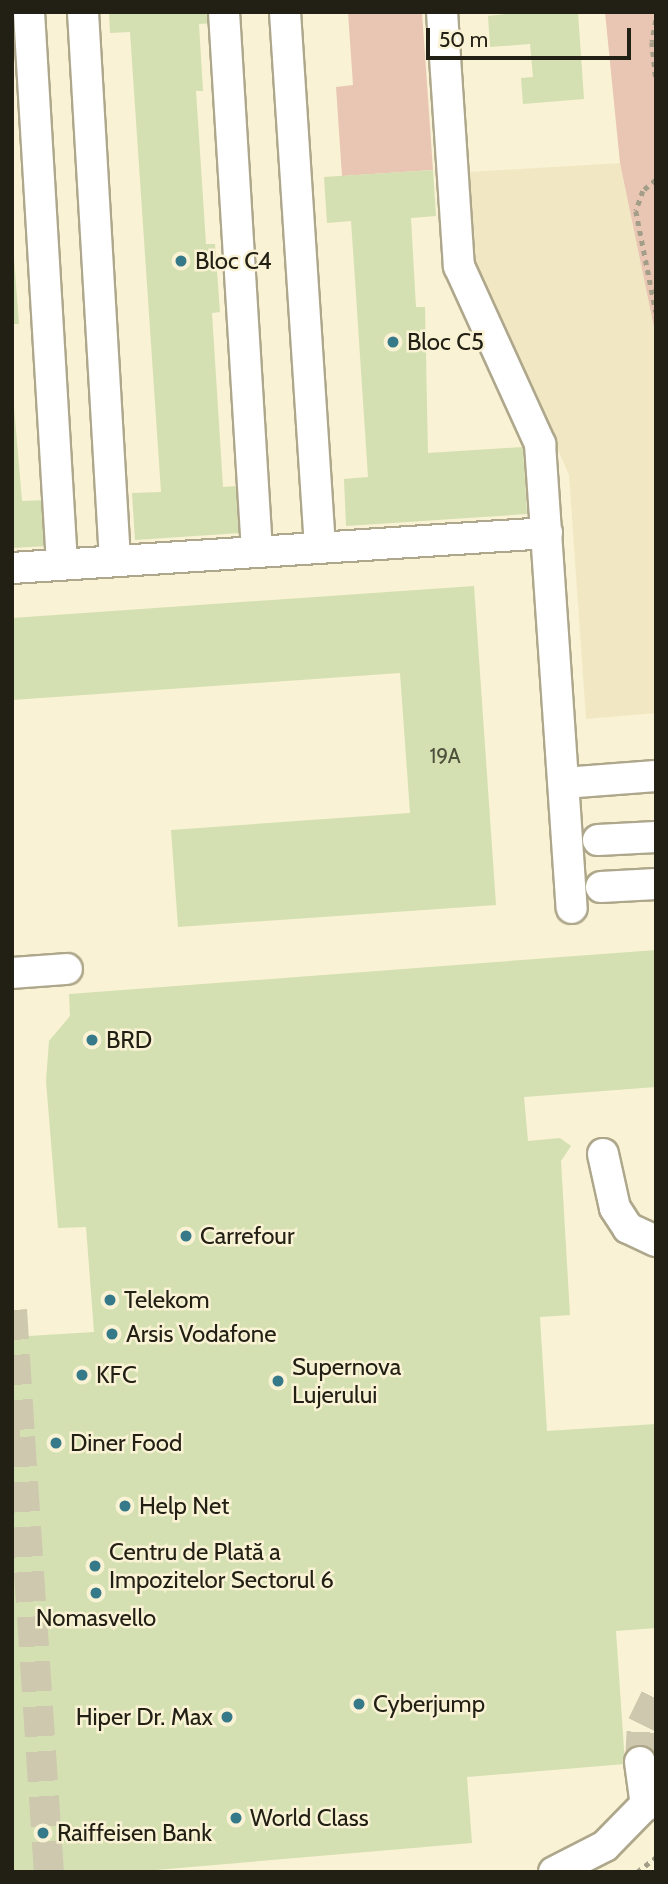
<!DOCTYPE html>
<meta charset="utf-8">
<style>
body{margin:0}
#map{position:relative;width:668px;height:1884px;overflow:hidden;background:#f9f2d4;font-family:Cabin,sans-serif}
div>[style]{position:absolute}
.built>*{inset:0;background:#f1e8c3}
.green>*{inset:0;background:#e9c5b4}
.building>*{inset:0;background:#d4e0b1}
.minor-tunnel>*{height:30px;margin-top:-15px;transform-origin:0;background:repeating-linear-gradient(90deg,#cec8ae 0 30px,transparent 0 45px)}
.path>*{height:4.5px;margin-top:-2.25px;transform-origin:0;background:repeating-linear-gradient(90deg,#a39e88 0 5px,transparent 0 10px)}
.roads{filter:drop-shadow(2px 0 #aea78b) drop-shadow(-2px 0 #aea78b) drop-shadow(0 2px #aea78b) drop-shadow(0 -2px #aea78b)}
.minor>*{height:30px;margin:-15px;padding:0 15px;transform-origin:15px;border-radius:15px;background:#fff}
.dots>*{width:19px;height:19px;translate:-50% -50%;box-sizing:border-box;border:4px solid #f9f2d4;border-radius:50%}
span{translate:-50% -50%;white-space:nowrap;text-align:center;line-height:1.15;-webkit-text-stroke:5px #f9f2d4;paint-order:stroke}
.number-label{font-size:21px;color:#4e503c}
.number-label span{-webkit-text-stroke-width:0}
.poi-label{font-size:24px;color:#222015}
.left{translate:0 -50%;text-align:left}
.right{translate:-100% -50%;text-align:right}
.frame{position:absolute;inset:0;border:14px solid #222015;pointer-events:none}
.scale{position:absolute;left:426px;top:28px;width:205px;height:32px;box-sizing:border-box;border:4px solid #222015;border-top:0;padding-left:9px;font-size:21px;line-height:24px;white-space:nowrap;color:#222015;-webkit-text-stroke:5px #f9f2d4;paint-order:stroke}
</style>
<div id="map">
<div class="built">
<i style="clip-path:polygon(620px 163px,656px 337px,656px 713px,586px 719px,569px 475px,476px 264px,469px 172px)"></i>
</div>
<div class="green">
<i style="clip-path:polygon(348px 12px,422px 12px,433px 170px,342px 176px,336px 87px,353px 85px)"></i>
<i style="clip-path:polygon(605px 12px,656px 12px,656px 337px,620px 163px)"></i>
</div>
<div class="building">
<i style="clip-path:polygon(109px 12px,214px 12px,215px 23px,199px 24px,203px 91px,196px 91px,206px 244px,215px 244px,220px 312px,212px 313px,223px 487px,252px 485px,255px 532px,135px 540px,132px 493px,161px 492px,130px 32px,110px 33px)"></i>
<i style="clip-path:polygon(525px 12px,578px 12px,584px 99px,523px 104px,521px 78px,533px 77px,530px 44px,490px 47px,488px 16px)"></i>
<i style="clip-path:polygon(433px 170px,436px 216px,411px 218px,416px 307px,425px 307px,428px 453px,523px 447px,527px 514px,346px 526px,344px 479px,368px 477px,355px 280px,351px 221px,327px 223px,324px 177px)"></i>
<i style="clip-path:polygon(14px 258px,19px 324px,12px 324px,12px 259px)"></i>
<i style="clip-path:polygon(12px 383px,22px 501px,45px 500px,48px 546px,12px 548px)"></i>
<i style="clip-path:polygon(474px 586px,496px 905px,178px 927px,171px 830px,410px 813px,400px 673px,12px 700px,12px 618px)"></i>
<i style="clip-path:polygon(656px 950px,656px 1087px,524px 1097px,528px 1141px,560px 1138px,571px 1146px,561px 1161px,570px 1315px,540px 1317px,547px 1431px,656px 1424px,656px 1628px,616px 1631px,625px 1764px,467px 1777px,472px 1843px,132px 1872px,12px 1872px,12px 1337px,94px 1332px,86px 1227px,58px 1228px,46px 1081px,49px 1041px,70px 1016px,69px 994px)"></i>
</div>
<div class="minor-tunnel">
<i style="left:12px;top:1310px;width:127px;rotate:86.4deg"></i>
<i style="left:20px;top:1437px;width:8px;rotate:180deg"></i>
<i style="left:20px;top:1437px;width:436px;rotate:86.2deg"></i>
<i style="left:640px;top:1762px;width:37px;rotate:-87deg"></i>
<i style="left:642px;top:1725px;width:32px;rotate:-64deg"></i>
</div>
<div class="path">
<i style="left:656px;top:20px;width:22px;rotate:100deg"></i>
<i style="left:652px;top:42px;width:37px;rotate:84deg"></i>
<i style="left:656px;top:180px;width:17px;rotate:140deg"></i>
<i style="left:643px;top:191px;width:21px;rotate:109deg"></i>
<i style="left:636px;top:211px;width:103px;rotate:78.8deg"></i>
<i style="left:637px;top:1872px;width:24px;rotate:-38deg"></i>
</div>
<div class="roads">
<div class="minor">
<i style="left:29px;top:12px;width:553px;rotate:86.58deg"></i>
<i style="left:83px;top:12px;width:550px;rotate:86.66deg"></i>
<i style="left:224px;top:12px;width:541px;rotate:86.5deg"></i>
<i style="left:285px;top:12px;width:537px;rotate:86.26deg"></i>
<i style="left:442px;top:12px;width:255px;rotate:86.2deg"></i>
<i style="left:459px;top:266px;width:196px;rotate:65.5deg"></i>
<i style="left:540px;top:444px;width:465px;rotate:86.1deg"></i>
<i style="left:12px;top:568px;width:536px;rotate:-3.74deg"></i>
<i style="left:564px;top:783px;width:92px;rotate:-4.4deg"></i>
<i style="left:598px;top:840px;width:58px;rotate:-3deg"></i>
<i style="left:601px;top:887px;width:55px;rotate:-3.1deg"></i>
<i style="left:12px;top:973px;width:55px;rotate:-4.2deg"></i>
<i style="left:603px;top:1154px;width:55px;rotate:77.5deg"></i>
<i style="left:615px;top:1208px;width:24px;rotate:57deg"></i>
<i style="left:628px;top:1228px;width:31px;rotate:25deg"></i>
<i style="left:640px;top:1762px;width:44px;rotate:82.2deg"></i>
<i style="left:554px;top:1872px;width:57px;rotate:-27deg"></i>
<i style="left:605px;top:1846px;width:73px;rotate:-45.6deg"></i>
</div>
</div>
<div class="dots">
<i style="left:181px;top:261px;background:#367a89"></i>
<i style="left:393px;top:342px;background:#367a89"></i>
<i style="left:92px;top:1040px;background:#367a89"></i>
<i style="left:186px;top:1236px;background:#367a89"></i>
<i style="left:110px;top:1300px;background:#367a89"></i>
<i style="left:112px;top:1334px;background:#367a89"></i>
<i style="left:82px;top:1375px;background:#367a89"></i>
<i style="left:278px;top:1381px;background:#367a89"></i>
<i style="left:56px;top:1443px;background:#367a89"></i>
<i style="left:125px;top:1506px;background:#367a89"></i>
<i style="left:95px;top:1566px;background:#367a89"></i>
<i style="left:96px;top:1593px;background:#367a89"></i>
<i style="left:359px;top:1704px;background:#367a89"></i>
<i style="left:227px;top:1717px;background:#367a89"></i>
<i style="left:236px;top:1818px;background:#367a89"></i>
<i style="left:43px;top:1833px;background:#367a89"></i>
</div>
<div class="number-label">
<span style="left:445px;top:756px">19A</span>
</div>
<div class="poi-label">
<span class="left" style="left:195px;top:261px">Bloc C4</span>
<span class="left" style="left:407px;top:342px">Bloc C5</span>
<span class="left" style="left:106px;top:1040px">BRD</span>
<span class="left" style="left:200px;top:1236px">Carrefour</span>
<span class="left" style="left:124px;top:1300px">Telekom</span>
<span class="left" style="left:126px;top:1334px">Arsis Vodafone</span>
<span class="left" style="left:292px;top:1381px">Supernova<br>Lujerului</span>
<span class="left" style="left:96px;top:1375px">KFC</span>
<span class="left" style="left:70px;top:1443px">Diner Food</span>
<span class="left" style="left:139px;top:1506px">Help Net</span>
<span class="left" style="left:109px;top:1566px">Centru de Plată a<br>Impozitelor Sectorul 6</span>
<span style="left:96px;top:1618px">Nomasvello</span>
<span class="left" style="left:373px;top:1704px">Cyberjump</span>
<span class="right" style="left:213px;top:1717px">Hiper Dr. Max</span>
<span class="left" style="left:250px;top:1818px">World Class</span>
<span class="left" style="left:57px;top:1833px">Raiffeisen Bank</span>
</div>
<div class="frame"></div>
<div class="scale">50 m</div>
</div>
